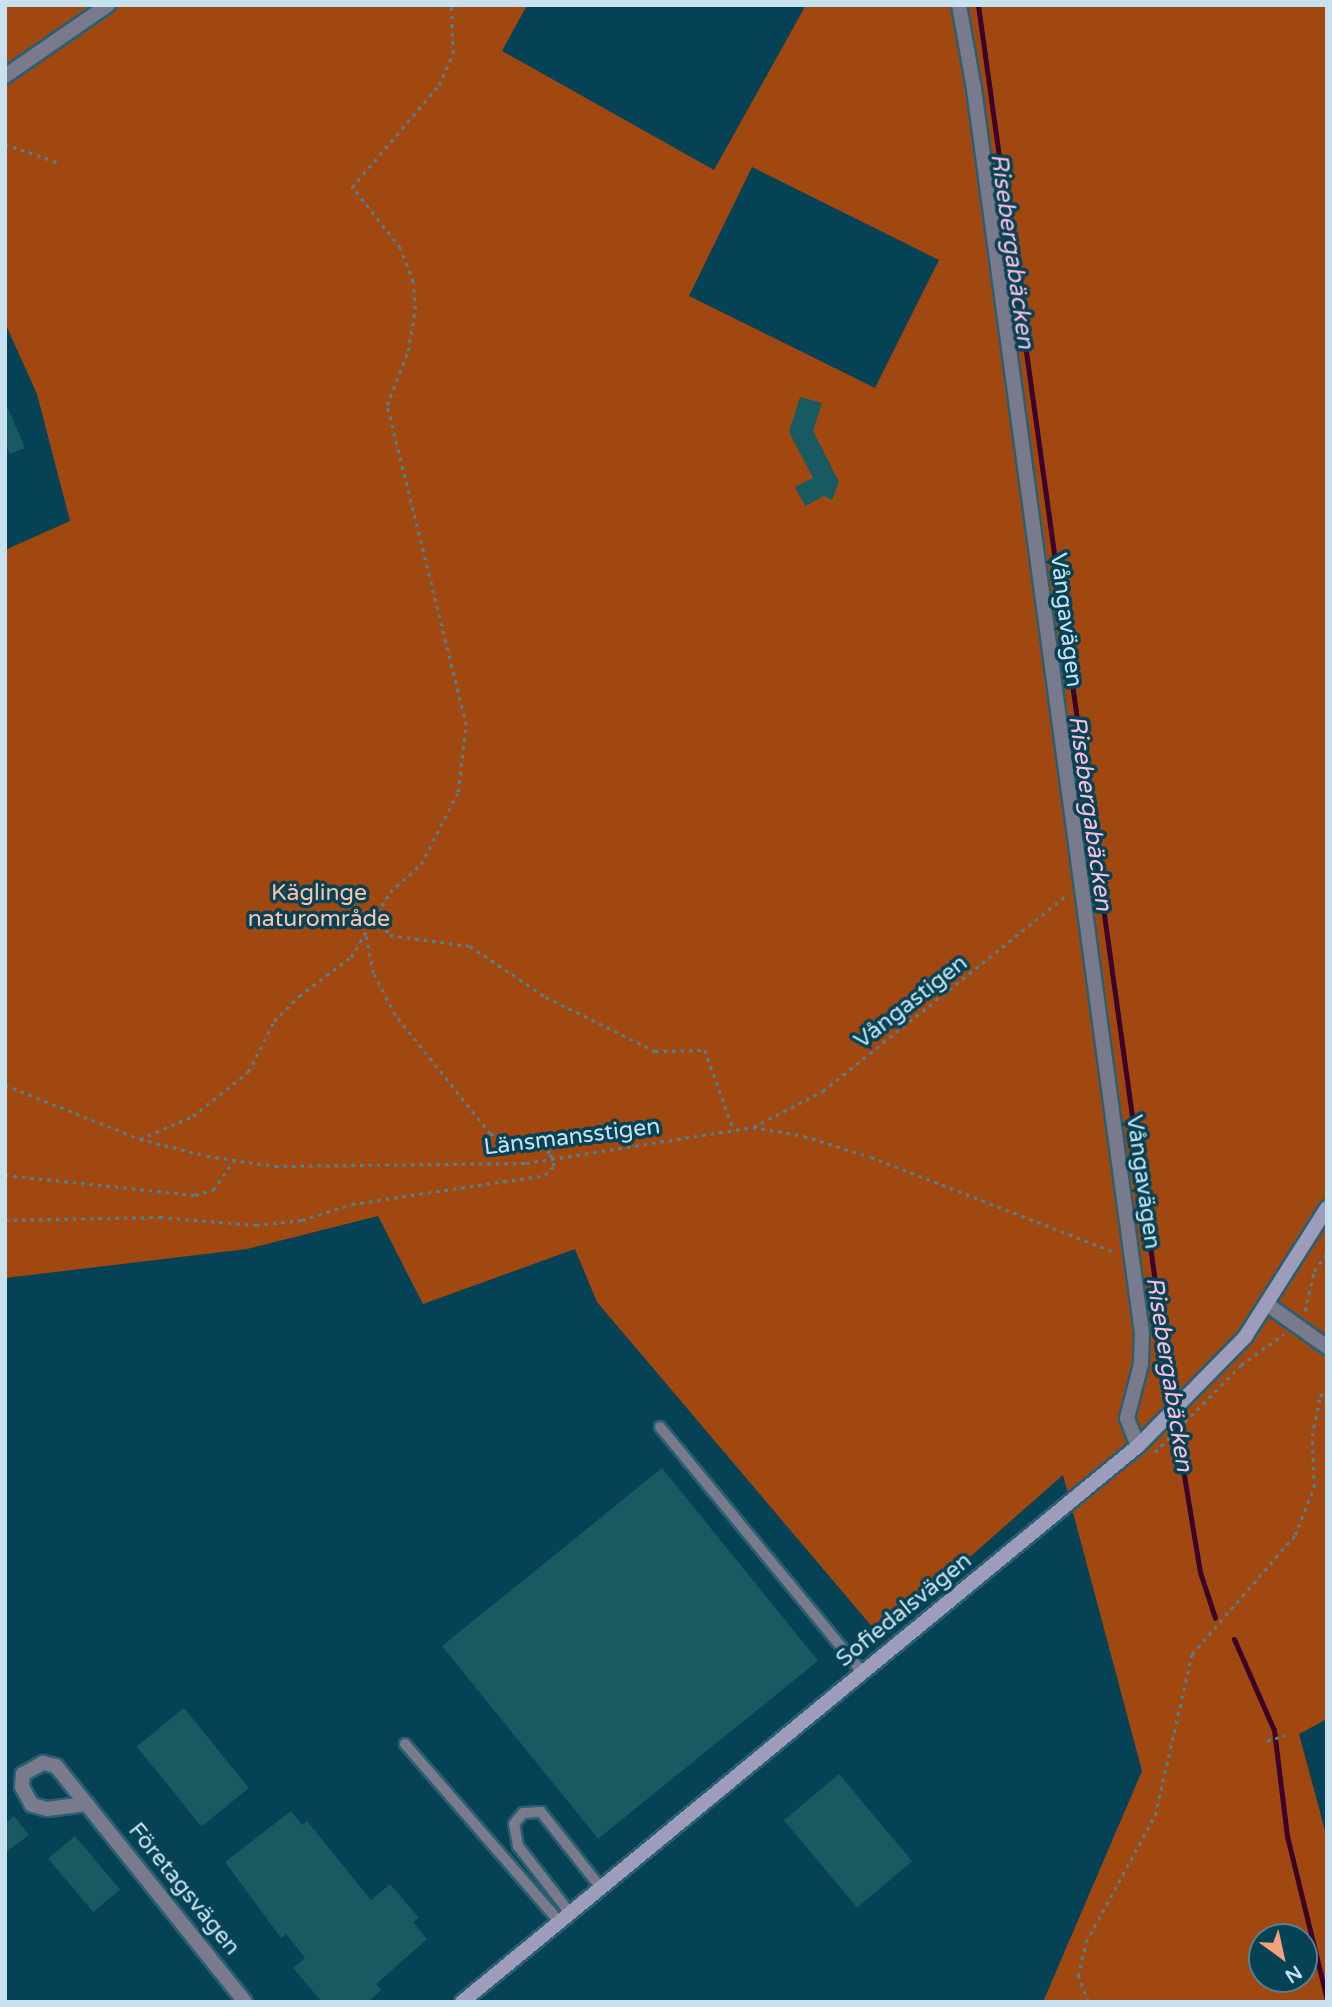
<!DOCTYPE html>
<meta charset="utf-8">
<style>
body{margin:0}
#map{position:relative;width:1332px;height:2007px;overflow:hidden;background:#064255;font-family:"Varela Round",sans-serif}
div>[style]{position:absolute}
.green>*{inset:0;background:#a14811}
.stream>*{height:5px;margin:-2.5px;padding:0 2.5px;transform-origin:2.5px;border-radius:2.5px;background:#3c0128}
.building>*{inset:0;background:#175a61;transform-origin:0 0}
.path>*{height:2.5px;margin-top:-1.25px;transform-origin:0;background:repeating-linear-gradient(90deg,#518091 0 3.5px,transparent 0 8.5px)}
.roads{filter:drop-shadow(2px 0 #295f71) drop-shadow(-2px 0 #295f71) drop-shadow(0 2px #295f71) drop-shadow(0 -2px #295f71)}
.lane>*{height:10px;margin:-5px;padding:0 5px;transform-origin:5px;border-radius:5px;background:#7a7a8d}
.street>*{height:14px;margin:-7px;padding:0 7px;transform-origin:7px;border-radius:7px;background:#7a7a8d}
.secondary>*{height:14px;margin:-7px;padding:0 7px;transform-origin:7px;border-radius:7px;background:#9d9dbb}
span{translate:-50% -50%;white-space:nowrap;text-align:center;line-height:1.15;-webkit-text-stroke:7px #064255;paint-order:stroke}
.street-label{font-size:23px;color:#c7e2ee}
.park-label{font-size:23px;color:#ffc3a8}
.water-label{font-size:24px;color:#fabfdd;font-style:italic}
.frame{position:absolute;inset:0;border:7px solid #c7e2ee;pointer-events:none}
.north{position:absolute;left:1248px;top:1923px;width:70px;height:70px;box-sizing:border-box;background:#064255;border:2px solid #538292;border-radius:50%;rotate:147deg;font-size:19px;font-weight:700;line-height:28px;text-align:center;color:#c7e2ee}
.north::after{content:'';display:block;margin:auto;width:24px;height:32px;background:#f1a17c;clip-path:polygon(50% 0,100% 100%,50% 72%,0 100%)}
</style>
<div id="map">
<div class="green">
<i style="clip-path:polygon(evenodd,5px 5px,527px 5px,502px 51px,714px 170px,806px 5px,1327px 5px,1327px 1719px,1299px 1734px,1327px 1838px,1327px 2002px,1043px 2002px,1142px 1771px,1063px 1475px,880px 1636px,597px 1302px,575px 1249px,423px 1304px,378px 1216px,247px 1249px,5px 1278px,5px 550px,70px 521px,37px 394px,5px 323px,5px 5px,752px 167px,939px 260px,875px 388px,689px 296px,752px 167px,5px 5px,1262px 1937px,1304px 1937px,1304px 1979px,1262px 1979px,1262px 1937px)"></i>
</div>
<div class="stream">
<i style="left:978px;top:5px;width:1405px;rotate:82.11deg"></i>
<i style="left:1171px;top:1397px;width:177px;rotate:80.6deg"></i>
<i style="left:1200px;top:1572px;width:48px;rotate:71.9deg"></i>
<i style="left:1234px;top:1639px;width:99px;rotate:66.3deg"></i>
<i style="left:1274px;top:1730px;width:107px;rotate:83deg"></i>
<i style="left:1287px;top:1836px;width:169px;rotate:76.3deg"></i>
</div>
<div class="building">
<i style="clip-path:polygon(800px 397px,822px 403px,813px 431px,839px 482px,832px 500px,824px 496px,805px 506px,795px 487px,813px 478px,789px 432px)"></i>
<i style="clip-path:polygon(5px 401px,25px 448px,10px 454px,5px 443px)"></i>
<i style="left:662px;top:1468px;width:248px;height:283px;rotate:51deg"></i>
<i style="left:184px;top:1708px;width:103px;height:61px;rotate:51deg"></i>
<i style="left:839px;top:1774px;width:114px;height:72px;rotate:50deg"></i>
<i style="clip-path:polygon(291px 1811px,302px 1825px,307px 1821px,371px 1900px,390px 1884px,419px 1918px,413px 1922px,427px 1939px,376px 1984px,381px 1990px,368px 2002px,322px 2002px,293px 1968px,305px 1958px,286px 1934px,281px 1938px,225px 1862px)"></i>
<i style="clip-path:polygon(14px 1816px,29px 1835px,5px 1853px,5px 1823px)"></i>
<i style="left:75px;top:1836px;width:70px;height:35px;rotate:50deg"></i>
</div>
<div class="path">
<i style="left:5px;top:144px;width:55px;rotate:19.1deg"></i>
<i style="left:376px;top:916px;width:24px;rotate:54deg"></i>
<i style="left:390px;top:935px;width:81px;rotate:7.8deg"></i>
<i style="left:470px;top:946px;width:92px;rotate:33.9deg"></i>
<i style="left:546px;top:997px;width:122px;rotate:26.4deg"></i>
<i style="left:655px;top:1051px;width:50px;rotate:-1.1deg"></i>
<i style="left:705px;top:1050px;width:86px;rotate:70.3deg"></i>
<i style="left:5px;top:1085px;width:145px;rotate:21.8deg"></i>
<i style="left:140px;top:1139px;width:69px;rotate:14.2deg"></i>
<i style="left:207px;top:1156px;width:69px;rotate:8.4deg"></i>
<i style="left:275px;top:1166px;width:251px;rotate:-0.7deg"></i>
<i style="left:526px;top:1163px;width:230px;rotate:-9deg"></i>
<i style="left:753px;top:1127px;width:52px;rotate:10deg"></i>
<i style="left:804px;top:1136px;width:70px;rotate:17.4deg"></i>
<i style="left:871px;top:1157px;width:262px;rotate:21.3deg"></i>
<i style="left:753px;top:1127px;width:79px;rotate:-27.2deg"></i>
<i style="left:823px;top:1091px;width:313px;rotate:-38.8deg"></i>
<i style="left:140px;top:1139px;width:58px;rotate:-23.5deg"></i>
<i style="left:193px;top:1116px;width:70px;rotate:-38.7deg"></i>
<i style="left:248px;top:1072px;width:57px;rotate:-63deg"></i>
<i style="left:274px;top:1021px;width:35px;rotate:-45deg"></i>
<i style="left:299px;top:996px;width:65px;rotate:-36.9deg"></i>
<i style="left:351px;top:957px;width:76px;rotate:-59deg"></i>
<i style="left:390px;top:892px;width:42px;rotate:-42.1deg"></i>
<i style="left:421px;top:864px;width:81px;rotate:-62.8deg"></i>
<i style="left:458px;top:792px;width:67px;rotate:-83.2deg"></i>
<i style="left:466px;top:725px;width:330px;rotate:-103.9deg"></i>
<i style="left:387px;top:405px;width:58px;rotate:-68.7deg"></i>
<i style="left:408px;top:351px;width:43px;rotate:-80.5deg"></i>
<i style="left:415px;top:309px;width:27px;rotate:-94deg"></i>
<i style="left:413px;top:282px;width:36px;rotate:-111deg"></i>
<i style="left:400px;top:248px;width:78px;rotate:-128.2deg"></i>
<i style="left:352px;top:187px;width:134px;rotate:-49.5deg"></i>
<i style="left:439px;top:85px;width:35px;rotate:-66deg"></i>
<i style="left:453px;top:53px;width:48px;rotate:-92.4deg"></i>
<i style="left:5px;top:1175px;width:191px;rotate:6deg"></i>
<i style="left:195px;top:1195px;width:19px;rotate:-16deg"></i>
<i style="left:213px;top:1190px;width:35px;rotate:-55deg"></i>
<i style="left:5px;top:1220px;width:155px;rotate:-1.1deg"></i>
<i style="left:160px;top:1217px;width:96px;rotate:4.8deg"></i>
<i style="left:256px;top:1225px;width:46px;rotate:-6.2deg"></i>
<i style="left:302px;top:1220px;width:52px;rotate:-17.7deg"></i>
<i style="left:352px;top:1204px;width:195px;rotate:-8.5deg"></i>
<i style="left:545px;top:1175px;width:13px;rotate:-45deg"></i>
<i style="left:554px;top:1166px;width:14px;rotate:-107deg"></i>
<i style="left:550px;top:1153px;width:63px;rotate:-162.4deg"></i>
<i style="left:490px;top:1134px;width:152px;rotate:-128.6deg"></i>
<i style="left:395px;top:1015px;width:47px;rotate:-117.6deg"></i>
<i style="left:373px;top:973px;width:37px;rotate:-101deg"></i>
<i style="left:1305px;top:1311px;width:41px;rotate:-77.3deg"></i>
<i style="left:1314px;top:1271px;width:22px;rotate:-54deg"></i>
<i style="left:1155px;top:1452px;width:122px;rotate:-45.3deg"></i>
<i style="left:1241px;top:1365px;width:53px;rotate:-35.8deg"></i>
<i style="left:1267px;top:1741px;width:19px;rotate:-18deg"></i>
<i style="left:1088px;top:2002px;width:28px;rotate:-111deg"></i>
<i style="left:1078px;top:1976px;width:35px;rotate:-77deg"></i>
<i style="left:1086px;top:1942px;width:145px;rotate:-61.5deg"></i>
<i style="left:1155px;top:1815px;width:165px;rotate:-77.1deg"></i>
<i style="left:1192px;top:1654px;width:157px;rotate:-49.1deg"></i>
<i style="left:1295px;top:1535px;width:52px;rotate:-68.4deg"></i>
<i style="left:1314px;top:1487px;width:51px;rotate:-92.2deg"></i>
<i style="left:1312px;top:1436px;width:41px;rotate:-78.7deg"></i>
<i style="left:1320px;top:1396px;width:10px;rotate:-45deg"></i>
</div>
<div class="roads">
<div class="lane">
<i style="left:660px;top:1427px;width:319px;rotate:50.5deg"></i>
<i style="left:405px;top:1744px;width:236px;rotate:49deg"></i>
<i style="left:570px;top:1913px;width:85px;rotate:-127.8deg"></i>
<i style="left:518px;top:1846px;width:22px;rotate:-100deg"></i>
<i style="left:514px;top:1824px;width:14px;rotate:-51deg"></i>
<i style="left:523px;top:1813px;width:18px;rotate:-3deg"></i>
<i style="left:541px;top:1812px;width:97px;rotate:51.7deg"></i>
</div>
<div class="street">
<i style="left:959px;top:5px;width:85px;rotate:79.9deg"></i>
<i style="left:974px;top:89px;width:1255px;rotate:82.31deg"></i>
<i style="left:1142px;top:1333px;width:31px;rotate:92deg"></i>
<i style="left:1141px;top:1364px;width:56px;rotate:104.5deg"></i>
<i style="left:1127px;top:1418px;width:30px;rotate:69deg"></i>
<i style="left:5px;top:76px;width:125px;rotate:-34.6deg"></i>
<i style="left:1268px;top:1305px;width:72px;rotate:35.4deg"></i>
<i style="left:87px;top:1804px;width:40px;rotate:172.9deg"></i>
<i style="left:47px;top:1809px;width:16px;rotate:-165deg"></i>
<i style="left:32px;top:1805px;width:21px;rotate:-119deg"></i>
<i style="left:22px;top:1787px;width:13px;rotate:-86deg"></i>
<i style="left:23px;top:1774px;width:23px;rotate:-29deg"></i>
<i style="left:43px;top:1763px;width:13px;rotate:13deg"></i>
<i style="left:56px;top:1766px;width:302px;rotate:51.3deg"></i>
</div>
<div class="secondary">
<i style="left:462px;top:2002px;width:875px;rotate:-39.44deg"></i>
<i style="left:1138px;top:1446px;width:153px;rotate:-45.5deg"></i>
<i style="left:1245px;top:1337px;width:153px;rotate:-57.6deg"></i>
</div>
</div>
<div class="street-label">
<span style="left:1066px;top:620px;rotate:83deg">Vångavägen</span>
<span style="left:911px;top:1002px;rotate:-38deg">Vångastigen</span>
<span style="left:572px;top:1137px;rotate:-7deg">Länsmansstigen</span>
<span style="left:1143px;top:1182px;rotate:82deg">Vångavägen</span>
<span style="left:904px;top:1610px;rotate:-39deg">Sofiedalsvägen</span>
<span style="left:184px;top:1889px;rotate:51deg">Företagsvägen</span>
</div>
<div class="park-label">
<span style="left:319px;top:906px">Käglinge<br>naturområde</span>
</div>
<div class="water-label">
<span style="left:1012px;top:251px;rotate:82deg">Risebergabäcken</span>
<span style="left:1090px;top:813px;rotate:82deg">Risebergabäcken</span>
<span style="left:1169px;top:1374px;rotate:81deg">Risebergabäcken</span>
</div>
<div class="frame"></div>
<div class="north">N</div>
</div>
